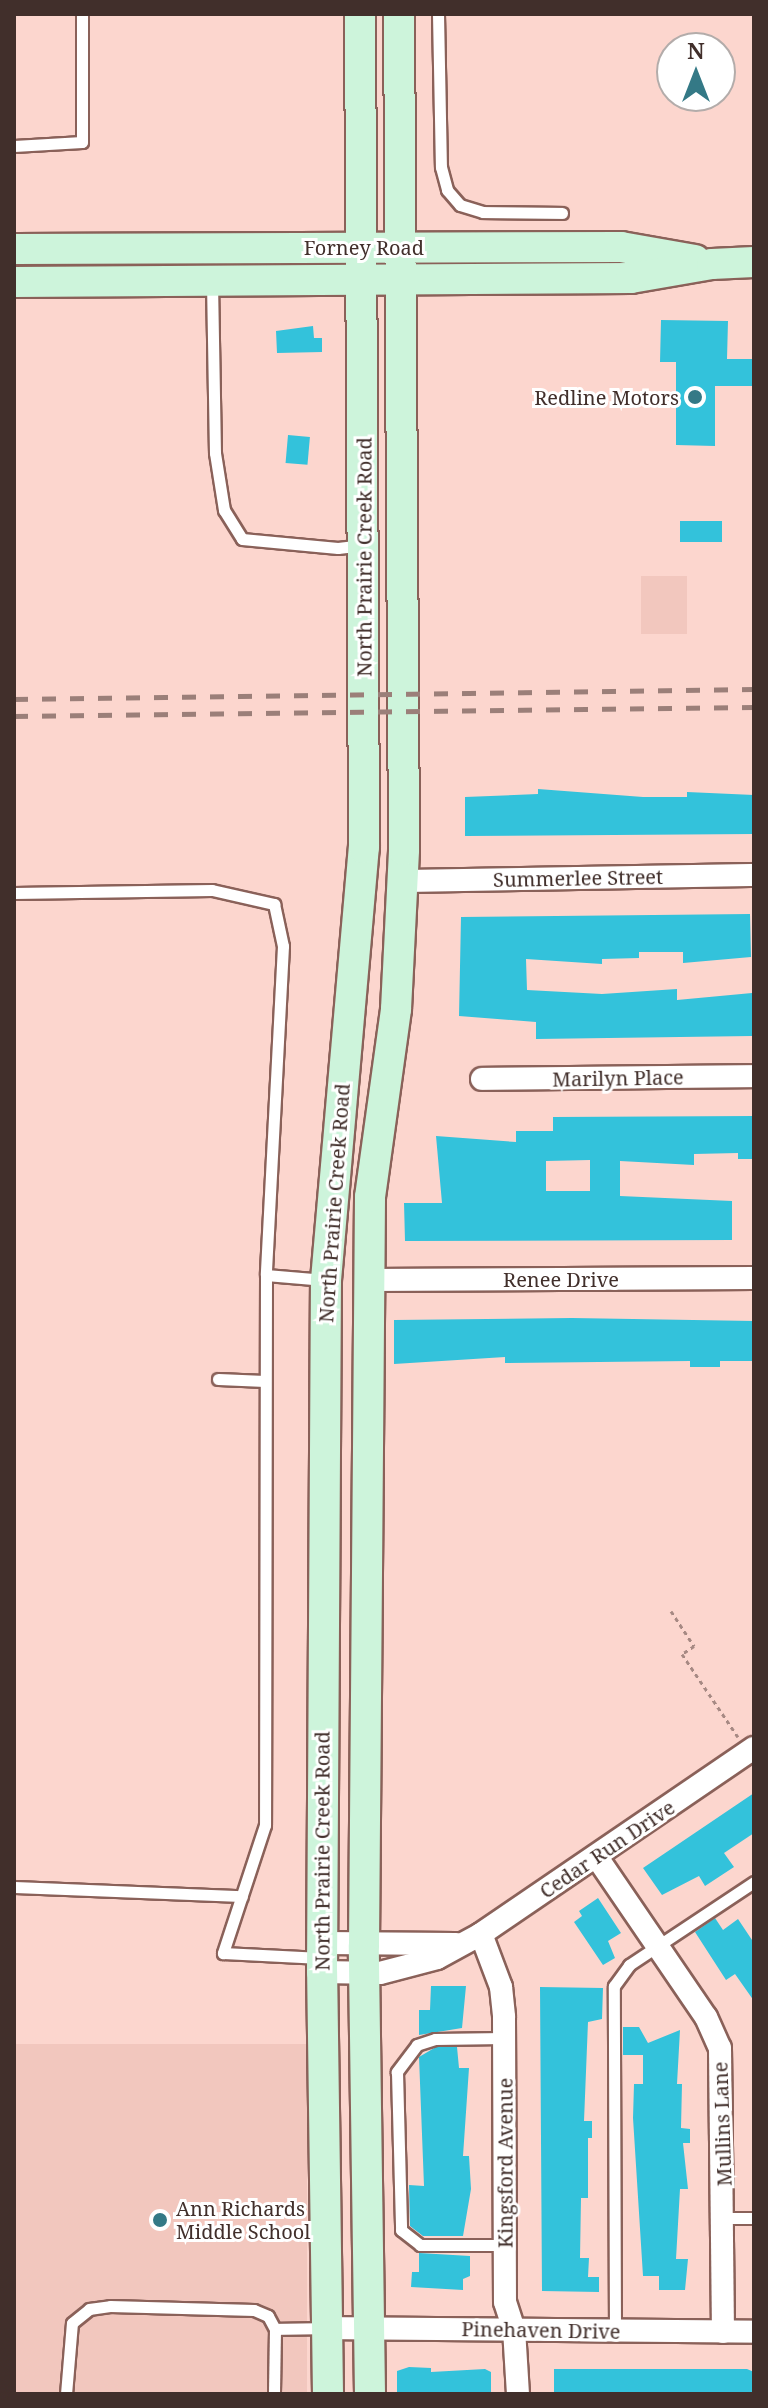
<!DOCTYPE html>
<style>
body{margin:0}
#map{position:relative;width:768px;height:2408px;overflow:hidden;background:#fcd6ce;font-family:"Noto Serif",serif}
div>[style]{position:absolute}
.built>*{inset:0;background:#f2c7be;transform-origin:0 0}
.building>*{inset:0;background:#33c2db;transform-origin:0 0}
.path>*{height:3px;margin-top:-1.5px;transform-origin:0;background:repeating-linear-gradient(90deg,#a68983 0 4px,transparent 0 8px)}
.roads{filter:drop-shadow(2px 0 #8a6159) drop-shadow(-2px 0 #8a6159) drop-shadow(0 2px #8a6159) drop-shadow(0 -2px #8a6159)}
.lane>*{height:11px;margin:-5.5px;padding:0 5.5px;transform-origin:5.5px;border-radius:5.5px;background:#fff}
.street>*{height:22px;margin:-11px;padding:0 11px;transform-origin:11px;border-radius:11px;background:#fff}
.secondary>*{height:30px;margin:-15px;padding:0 15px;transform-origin:15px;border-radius:15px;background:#cdf4db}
.rail>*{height:5px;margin-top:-2.5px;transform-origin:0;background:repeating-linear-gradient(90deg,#9b7f79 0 14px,transparent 0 28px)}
.dots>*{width:22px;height:22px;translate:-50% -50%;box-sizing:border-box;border:4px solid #fff;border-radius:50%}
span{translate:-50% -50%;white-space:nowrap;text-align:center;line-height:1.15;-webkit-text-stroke:6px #fff;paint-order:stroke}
.street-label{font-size:20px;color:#412f2b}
.poi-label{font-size:20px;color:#412f2b}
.right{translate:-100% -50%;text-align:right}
.left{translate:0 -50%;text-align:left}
.frame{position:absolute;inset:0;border:16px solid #412f2b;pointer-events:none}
.north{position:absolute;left:656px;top:32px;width:80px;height:80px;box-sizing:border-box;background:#fff;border:2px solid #b3acaa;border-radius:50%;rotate:0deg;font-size:22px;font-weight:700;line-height:32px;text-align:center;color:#412f2b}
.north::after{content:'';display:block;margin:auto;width:28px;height:36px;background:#347986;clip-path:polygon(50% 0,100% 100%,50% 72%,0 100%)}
</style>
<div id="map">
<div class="built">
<i style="left:641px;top:576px;width:46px;height:58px"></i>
<i style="left:307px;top:2044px;width:350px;height:293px;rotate:90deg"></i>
</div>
<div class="building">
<i style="clip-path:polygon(661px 320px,728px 321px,727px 359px,754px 359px,754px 386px,715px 386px,715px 446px,676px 445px,676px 362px,660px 362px)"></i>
<i style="clip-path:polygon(313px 326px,314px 338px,322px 338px,322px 352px,277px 353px,276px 331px)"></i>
<i style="left:288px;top:435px;width:22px;height:28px;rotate:5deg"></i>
<i style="left:680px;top:521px;width:42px;height:21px"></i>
<i style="clip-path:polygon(538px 789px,643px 797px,687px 797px,687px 792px,754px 795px,754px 834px,465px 836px,465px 797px,538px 794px)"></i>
<i style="clip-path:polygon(750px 914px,751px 957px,683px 963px,683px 952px,639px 952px,639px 958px,602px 959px,602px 964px,526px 959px,527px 990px,602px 994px,677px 989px,677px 1000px,752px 993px,752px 1036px,536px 1039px,536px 1022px,459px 1016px,461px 917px)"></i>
<i style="clip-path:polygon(evenodd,754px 1116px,754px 1159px,738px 1159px,738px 1153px,694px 1154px,694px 1165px,620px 1161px,620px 1196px,732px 1201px,732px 1240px,405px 1241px,404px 1203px,442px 1203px,436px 1136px,516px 1142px,516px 1131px,553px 1131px,553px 1117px,754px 1116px,590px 1160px,590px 1191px,546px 1191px,546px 1161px,590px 1160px)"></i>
<i style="clip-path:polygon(572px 1318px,754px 1321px,754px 1361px,720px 1361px,720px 1367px,690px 1367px,690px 1361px,505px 1363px,505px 1357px,394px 1364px,394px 1320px)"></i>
<i style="clip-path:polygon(754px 1793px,754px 1833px,724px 1853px,734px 1867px,705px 1886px,699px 1876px,662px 1895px,643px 1868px)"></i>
<i style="clip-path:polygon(598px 1898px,621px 1933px,608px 1941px,615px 1958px,603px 1965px,574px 1922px,582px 1916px,579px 1911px)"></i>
<i style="clip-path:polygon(715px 1918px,723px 1930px,738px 1919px,754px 1943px,754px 2001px,735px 1974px,726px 1980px,695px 1932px)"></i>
<i style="clip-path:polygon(431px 1986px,466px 1986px,462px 2028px,419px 2035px,419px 2010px,430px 2010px)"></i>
<i style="clip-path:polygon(540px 1987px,603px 1988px,602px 2019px,588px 2022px,584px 2121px,592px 2121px,592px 2138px,588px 2138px,588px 2198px,581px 2198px,580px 2258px,589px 2258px,588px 2277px,599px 2277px,599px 2292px,542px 2291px)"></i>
<i style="clip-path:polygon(623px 2027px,639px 2027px,648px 2043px,680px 2030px,677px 2084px,682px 2084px,681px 2128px,690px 2129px,690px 2143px,683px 2143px,688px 2189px,680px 2189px,676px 2259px,688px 2259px,685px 2290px,659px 2290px,659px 2276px,643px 2276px,633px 2118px,634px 2084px,643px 2084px,643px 2055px,623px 2055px)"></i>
<i style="clip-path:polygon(436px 2047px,457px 2047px,459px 2068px,469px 2068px,463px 2156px,469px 2156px,471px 2189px,463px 2236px,423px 2236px,410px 2226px,409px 2185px,424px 2186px,419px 2057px)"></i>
<i style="clip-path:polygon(419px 2253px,470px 2256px,470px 2276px,463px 2279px,463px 2290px,411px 2287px,412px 2272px,419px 2272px)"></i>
<i style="clip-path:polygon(409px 2367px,431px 2368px,431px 2372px,485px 2369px,491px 2372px,491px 2394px,397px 2394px,397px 2371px)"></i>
<i style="clip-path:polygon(554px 2369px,747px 2369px,754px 2372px,754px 2394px,554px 2394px)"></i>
</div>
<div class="path">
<i style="left:671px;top:1611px;width:42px;rotate:56.7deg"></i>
<i style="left:694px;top:1646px;width:14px;rotate:146deg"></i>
<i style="left:682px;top:1654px;width:100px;rotate:56deg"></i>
</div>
<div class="roads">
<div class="lane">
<i style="left:438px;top:14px;width:153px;rotate:88.9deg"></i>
<i style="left:441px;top:167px;width:24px;rotate:75deg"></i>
<i style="left:447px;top:190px;width:20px;rotate:49deg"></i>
<i style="left:460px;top:205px;width:24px;rotate:17deg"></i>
<i style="left:483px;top:212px;width:79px;rotate:0.7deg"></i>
<i style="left:14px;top:146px;width:68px;rotate:-3.4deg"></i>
<i style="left:82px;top:142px;width:128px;rotate:-90deg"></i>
<i style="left:212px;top:282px;width:171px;rotate:89deg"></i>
<i style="left:215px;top:453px;width:58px;rotate:81deg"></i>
<i style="left:224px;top:510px;width:34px;rotate:58deg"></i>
<i style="left:242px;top:539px;width:96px;rotate:5.4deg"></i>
<i style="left:338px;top:548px;width:23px;rotate:-7deg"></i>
<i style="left:14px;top:893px;width:198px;rotate:-0.9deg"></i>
<i style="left:212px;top:890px;width:64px;rotate:12.7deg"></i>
<i style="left:274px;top:904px;width:43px;rotate:77.9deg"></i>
<i style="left:283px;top:946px;width:329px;rotate:93deg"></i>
<i style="left:266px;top:1275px;width:550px;rotate:90.1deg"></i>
<i style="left:265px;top:1825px;width:135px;rotate:108.2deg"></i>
<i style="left:223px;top:1953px;width:98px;rotate:2.9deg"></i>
<i style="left:266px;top:1275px;width:59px;rotate:4.8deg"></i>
<i style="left:218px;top:1379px;width:47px;rotate:2.4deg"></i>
<i style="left:14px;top:1887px;width:228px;rotate:2.3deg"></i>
<i style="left:504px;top:2038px;width:69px;rotate:179.2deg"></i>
<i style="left:435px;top:2039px;width:19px;rotate:162deg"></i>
<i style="left:417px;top:2045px;width:34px;rotate:127deg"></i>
<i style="left:397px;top:2072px;width:158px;rotate:88.5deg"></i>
<i style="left:401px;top:2230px;width:24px;rotate:38deg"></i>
<i style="left:420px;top:2245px;width:85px"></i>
<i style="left:724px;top:2218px;width:30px"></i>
<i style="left:275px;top:2329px;width:51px;rotate:-1.1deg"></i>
<i style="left:615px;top:2331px;width:345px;rotate:-90.2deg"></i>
<i style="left:614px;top:1986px;width:26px;rotate:-54deg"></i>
<i style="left:629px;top:1965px;width:150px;rotate:-33.6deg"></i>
<i style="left:66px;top:2394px;width:71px;rotate:-85.2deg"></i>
<i style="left:72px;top:2323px;width:22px;rotate:-39deg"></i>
<i style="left:89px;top:2309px;width:21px;rotate:-8deg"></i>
<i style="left:110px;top:2306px;width:144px;rotate:1.6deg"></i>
<i style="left:254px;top:2310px;width:15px;rotate:23deg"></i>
<i style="left:268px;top:2316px;width:15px;rotate:62deg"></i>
<i style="left:275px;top:2329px;width:65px;rotate:90.9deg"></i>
</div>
<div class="street">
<i style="left:403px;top:881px;width:351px;rotate:-1deg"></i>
<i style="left:482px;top:1079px;width:272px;rotate:-0.6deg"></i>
<i style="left:369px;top:1280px;width:385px;rotate:-0.3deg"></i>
<i style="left:596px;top:1856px;width:195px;rotate:55.7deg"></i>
<i style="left:706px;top:2017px;width:34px;rotate:66deg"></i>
<i style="left:720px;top:2048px;width:284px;rotate:89.4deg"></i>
<i style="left:481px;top:1934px;width:57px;rotate:69.3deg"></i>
<i style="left:501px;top:1987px;width:30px;rotate:84deg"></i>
<i style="left:504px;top:2017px;width:285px;rotate:89.8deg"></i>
<i style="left:505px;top:2302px;width:28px;rotate:72deg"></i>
<i style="left:514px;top:2329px;width:65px;rotate:86.5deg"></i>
<i style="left:322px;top:1943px;width:134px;rotate:0.4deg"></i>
<i style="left:322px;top:1972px;width:58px;rotate:1deg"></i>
<i style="left:380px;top:1973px;width:59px;rotate:-14.7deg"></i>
<i style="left:437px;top:1958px;width:50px;rotate:-28.6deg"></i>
<i style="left:481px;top:1934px;width:330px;rotate:-34.3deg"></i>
<i style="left:328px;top:2328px;width:426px;rotate:0.5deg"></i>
</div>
<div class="secondary">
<i style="left:14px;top:249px;width:607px;rotate:-0.19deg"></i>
<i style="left:621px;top:247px;width:75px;rotate:10deg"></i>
<i style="left:14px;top:282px;width:617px;rotate:-0.37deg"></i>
<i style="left:631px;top:278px;width:82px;rotate:-9.8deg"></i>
<i style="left:712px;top:264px;width:42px;rotate:-2.7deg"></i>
<i style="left:328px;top:2394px;width:422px;rotate:-90.8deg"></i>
<i style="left:322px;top:1972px;width:692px;rotate:-89.67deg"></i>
<i style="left:326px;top:1280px;width:434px;rotate:-85deg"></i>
<i style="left:364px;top:848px;width:834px;rotate:-90.27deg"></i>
<i style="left:370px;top:2394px;width:448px;rotate:-90.8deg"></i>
<i style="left:364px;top:1946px;width:749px;rotate:-89.54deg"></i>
<i style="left:370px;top:1197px;width:190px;rotate:-82.1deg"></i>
<i style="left:396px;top:1009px;width:159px;rotate:-87.1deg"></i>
<i style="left:404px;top:850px;width:836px;rotate:-90.34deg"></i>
</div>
</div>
<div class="rail">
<i style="left:14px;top:699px;width:740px;rotate:-0.77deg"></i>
<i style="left:14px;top:716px;width:740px;rotate:-0.7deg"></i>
</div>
<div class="dots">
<i style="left:695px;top:397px;background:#347986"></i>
<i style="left:160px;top:2220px;background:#347986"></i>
</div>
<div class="street-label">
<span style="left:364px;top:247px">Forney Road</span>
<span style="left:364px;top:557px;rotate:-90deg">North Prairie Creek Road</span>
<span style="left:578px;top:878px;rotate:-1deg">Summerlee Street</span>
<span style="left:618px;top:1078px;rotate:-1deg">Marilyn Place</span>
<span style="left:334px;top:1203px;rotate:-86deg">North Prairie Creek Road</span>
<span style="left:561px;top:1279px">Renee Drive</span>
<span style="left:607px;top:1849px;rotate:-34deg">Cedar Run Drive</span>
<span style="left:322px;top:1851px;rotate:-90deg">North Prairie Creek Road</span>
<span style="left:722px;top:2124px;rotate:-92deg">Mullins Lane</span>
<span style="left:505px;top:2163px;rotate:-90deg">Kingsford Avenue</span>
<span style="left:541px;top:2330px;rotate:1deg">Pinehaven Drive</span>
</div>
<div class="poi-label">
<span class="right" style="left:679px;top:397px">Redline Motors</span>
<span class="left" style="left:176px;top:2220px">Ann Richards<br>Middle School</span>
</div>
<div class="frame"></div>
<div class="north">N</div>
</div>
